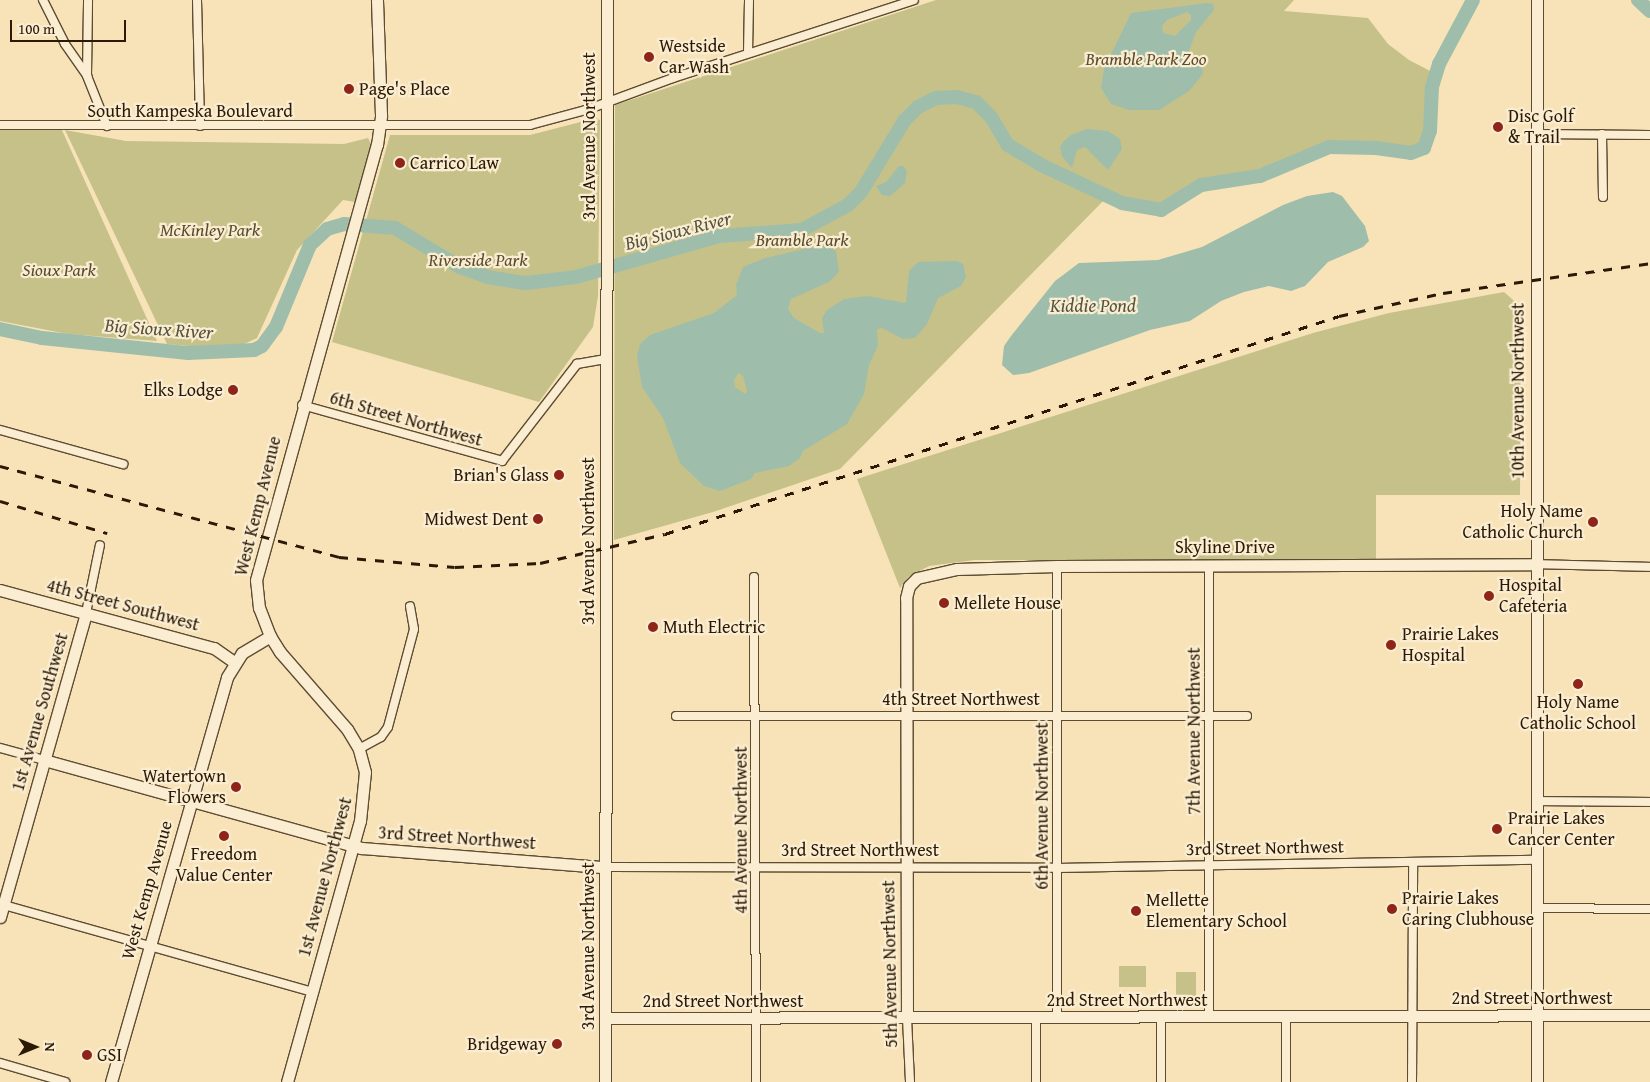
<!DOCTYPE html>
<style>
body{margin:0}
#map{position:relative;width:1650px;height:1082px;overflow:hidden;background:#f8e3b8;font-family:"Gentium Book Plus",serif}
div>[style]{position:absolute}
.green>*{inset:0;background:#c5c189;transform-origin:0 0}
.water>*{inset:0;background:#9ebeab}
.river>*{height:14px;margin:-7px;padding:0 7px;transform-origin:7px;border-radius:7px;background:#9ebeab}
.roads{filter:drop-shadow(1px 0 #5e4c32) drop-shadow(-1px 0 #5e4c32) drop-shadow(0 1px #5e4c32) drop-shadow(0 -1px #5e4c32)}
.street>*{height:8px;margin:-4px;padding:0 4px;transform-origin:4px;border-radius:4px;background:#faedd1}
.secondary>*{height:11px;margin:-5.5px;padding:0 5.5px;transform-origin:5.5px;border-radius:5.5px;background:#faedd1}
.rail>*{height:2.5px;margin-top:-1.25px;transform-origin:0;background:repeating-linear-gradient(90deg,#2b1905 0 9px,transparent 0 18px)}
.dots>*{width:14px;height:14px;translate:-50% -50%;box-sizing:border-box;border:2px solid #faedd1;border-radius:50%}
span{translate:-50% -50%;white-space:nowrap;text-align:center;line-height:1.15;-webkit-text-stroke:4.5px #faedd1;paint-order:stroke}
.poi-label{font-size:18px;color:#2b1905}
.left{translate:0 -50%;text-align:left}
.right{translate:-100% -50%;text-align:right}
.park-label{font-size:18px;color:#594b2d;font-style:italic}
.street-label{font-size:18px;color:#2b1905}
.water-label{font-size:19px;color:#53533f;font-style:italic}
.north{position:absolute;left:10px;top:1022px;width:50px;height:50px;-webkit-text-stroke:4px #faedd1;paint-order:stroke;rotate:90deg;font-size:14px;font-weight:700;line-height:20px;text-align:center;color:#2b1905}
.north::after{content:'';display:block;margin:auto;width:18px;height:22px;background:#2b1905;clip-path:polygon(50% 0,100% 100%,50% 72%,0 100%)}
.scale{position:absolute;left:10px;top:20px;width:116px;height:22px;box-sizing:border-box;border:2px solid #2b1905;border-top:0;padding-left:6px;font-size:15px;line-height:18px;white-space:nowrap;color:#2b1905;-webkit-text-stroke:4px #faedd1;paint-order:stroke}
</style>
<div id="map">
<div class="green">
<i style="clip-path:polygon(936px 0,1294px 0,1284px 11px,1368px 18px,1388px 44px,1409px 60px,1436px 74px,1430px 108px,1428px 140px,1424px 148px,1411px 153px,1376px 148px,1329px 147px,1260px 176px,1202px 185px,1161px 210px,1137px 208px,1108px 196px,840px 469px,713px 512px,614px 540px,615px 105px)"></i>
<i style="clip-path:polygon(596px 118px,600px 120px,598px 296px,593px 327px,539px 402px,332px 342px,390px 135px,530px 135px)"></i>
<i style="clip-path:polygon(0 128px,61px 128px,157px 341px,68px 334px,0 321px)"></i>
<i style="clip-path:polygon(65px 130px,126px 141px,344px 144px,368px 138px,372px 146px,355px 202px,343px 200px,297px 250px,257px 338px,231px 350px,167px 344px)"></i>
<i style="clip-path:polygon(1504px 292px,1521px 307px,1520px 495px,1376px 495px,1376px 560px,974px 560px,929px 566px,908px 577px,900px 588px,857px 479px,1313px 333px,1389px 313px)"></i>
<i style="left:1119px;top:966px;width:27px;height:21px"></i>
<i style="left:1176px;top:972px;width:20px;height:31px"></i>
</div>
<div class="water">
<i style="clip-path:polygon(evenodd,1207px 3px,1213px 4px,1214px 10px,1196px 32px,1189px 51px,1189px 60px,1202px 67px,1203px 74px,1189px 91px,1159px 110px,1129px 110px,1111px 104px,1101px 88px,1104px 69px,1131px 13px,1207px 3px,1187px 12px,1191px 15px,1191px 20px,1175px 36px,1163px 33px,1162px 26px,1167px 20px,1187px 12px)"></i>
<i style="clip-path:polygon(1087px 129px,1108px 131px,1120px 139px,1122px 149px,1108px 170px,1085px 147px,1077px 150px,1072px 168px,1062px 156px,1060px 147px,1064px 141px,1071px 135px)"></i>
<i style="clip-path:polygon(899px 166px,903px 166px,907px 171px,905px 183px,890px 196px,882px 195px,876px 186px,886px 182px)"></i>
<i style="clip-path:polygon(1333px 192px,1342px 196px,1365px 226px,1369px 241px,1363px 247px,1328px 262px,1305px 286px,1291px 291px,1269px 286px,1244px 292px,1221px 301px,1190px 321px,1150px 330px,1029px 373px,1013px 375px,1002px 365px,1004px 346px,1011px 336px,1055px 281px,1079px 263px,1158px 260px,1202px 247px,1283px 205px,1307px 196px)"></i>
<i style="clip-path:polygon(evenodd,823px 245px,836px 251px,839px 272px,829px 282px,791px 299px,788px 309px,794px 318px,820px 333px,824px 333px,822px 318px,827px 310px,844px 299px,868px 296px,906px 303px,909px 271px,918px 262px,957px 261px,963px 264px,966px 277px,961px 286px,938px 298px,927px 324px,915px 338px,903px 339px,882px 328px,877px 329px,878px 345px,869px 365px,864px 394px,847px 424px,803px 451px,800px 458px,789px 466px,755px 473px,751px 479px,720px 491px,704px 486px,680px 463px,663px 418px,642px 387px,637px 356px,640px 344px,650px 335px,714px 313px,737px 295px,736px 285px,743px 267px,765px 258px,823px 245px,738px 373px,743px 376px,747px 391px,745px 394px,735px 387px,734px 381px,738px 373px)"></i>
</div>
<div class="river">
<i style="left:1638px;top:0;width:16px;rotate:43deg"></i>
<i style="left:0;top:329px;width:43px;rotate:12.1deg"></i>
<i style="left:42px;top:338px;width:147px;rotate:5.9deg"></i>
<i style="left:188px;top:353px;width:66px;rotate:-2.6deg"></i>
<i style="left:254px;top:350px;width:9px;rotate:-27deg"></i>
<i style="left:262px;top:346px;width:24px;rotate:-54deg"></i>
<i style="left:276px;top:327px;width:89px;rotate:-67.5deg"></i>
<i style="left:310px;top:245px;width:23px;rotate:-43deg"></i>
<i style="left:327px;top:229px;width:18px;rotate:-16deg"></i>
<i style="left:344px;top:224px;width:51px;rotate:4.5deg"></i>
<i style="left:395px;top:228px;width:76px;rotate:31deg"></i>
<i style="left:460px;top:267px;width:29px;rotate:20deg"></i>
<i style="left:487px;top:277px;width:39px;rotate:9deg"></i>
<i style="left:526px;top:283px;width:50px;rotate:-6.8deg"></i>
<i style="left:576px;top:277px;width:149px;rotate:-16deg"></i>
<i style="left:719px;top:236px;width:83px;rotate:-4.1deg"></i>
<i style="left:802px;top:230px;width:52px;rotate:-28.5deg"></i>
<i style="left:848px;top:205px;width:18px;rotate:-45deg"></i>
<i style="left:861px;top:192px;width:83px;rotate:-58.8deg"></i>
<i style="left:904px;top:121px;width:20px;rotate:-45deg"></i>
<i style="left:918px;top:107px;width:20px;rotate:-27deg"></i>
<i style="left:936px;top:98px;width:21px;rotate:-3deg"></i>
<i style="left:957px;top:97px;width:20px;rotate:15deg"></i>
<i style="left:976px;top:102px;width:21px;rotate:45deg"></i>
<i style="left:991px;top:117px;width:33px;rotate:59deg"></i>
<i style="left:1008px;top:145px;width:39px;rotate:31deg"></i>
<i style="left:1041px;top:165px;width:89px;rotate:25.1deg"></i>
<i style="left:1122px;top:203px;width:40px;rotate:10deg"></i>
<i style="left:1161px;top:210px;width:47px;rotate:-32deg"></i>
<i style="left:1201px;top:185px;width:60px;rotate:-8.7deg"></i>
<i style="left:1260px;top:176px;width:75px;rotate:-22.8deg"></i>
<i style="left:1329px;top:147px;width:47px;rotate:1.2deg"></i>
<i style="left:1376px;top:148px;width:35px;rotate:8deg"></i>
<i style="left:1411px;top:153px;width:14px;rotate:-21deg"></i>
<i style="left:1424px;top:148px;width:18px;rotate:-71deg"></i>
<i style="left:1430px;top:131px;width:44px;rotate:-87.4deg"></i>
<i style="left:1432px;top:87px;width:24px;rotate:-73deg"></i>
<i style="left:1439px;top:64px;width:72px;rotate:-62deg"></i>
</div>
<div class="roads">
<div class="street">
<i style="left:43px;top:0;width:49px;rotate:63.4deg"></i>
<i style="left:65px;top:44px;width:39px;rotate:55deg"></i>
<i style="left:87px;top:76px;width:54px;rotate:68.2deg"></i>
<i style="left:197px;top:0;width:126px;rotate:88.6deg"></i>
<i style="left:748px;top:53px;width:53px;rotate:-88.9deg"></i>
<i style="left:87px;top:75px;width:75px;rotate:-89.2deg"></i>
<i style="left:0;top:125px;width:530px"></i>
<i style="left:530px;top:125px;width:58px;rotate:-15deg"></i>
<i style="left:586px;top:110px;width:93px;rotate:-20.2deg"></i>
<i style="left:673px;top:78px;width:253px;rotate:-17.9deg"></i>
<i style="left:1535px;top:134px;width:115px;rotate:0.5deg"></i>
<i style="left:1602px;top:134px;width:63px;rotate:89.1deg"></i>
<i style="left:302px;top:405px;width:208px;rotate:15.6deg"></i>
<i style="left:502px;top:461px;width:123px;rotate:-52.3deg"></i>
<i style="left:577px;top:364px;width:29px;rotate:-10deg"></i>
<i style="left:0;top:430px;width:128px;rotate:15.5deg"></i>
<i style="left:1535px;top:564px;width:115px;rotate:1.5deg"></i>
<i style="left:1209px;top:565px;width:452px;rotate:90deg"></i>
<i style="left:1057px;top:566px;width:451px;rotate:90deg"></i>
<i style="left:754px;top:577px;width:505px;rotate:89.77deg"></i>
<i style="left:86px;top:613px;width:69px;rotate:-78.4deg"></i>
<i style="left:676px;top:716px;width:571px"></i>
<i style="left:0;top:748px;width:46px;rotate:15.3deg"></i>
<i style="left:359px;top:749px;width:25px;rotate:-29deg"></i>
<i style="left:381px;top:737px;width:12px;rotate:-55deg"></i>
<i style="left:388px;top:727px;width:101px;rotate:-75.1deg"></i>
<i style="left:414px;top:629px;width:23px;rotate:-100deg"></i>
<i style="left:1536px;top:801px;width:114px;rotate:0.5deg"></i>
<i style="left:605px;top:867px;width:452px;rotate:0.1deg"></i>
<i style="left:1057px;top:868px;width:479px;rotate:-1deg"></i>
<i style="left:0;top:904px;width:325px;rotate:15.7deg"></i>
<i style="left:1536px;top:908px;width:114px;rotate:0.5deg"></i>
<i style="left:1286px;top:1016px;width:66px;rotate:90deg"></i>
<i style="left:1161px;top:1017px;width:65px;rotate:90deg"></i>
<i style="left:907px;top:1018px;width:64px;rotate:87.3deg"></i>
<i style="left:1036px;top:1018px;width:64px;rotate:90deg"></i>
<i style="left:0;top:1063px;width:68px;rotate:16.3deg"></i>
<i style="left:1412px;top:1082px;width:219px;rotate:-89.7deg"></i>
</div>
<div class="secondary">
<i style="left:0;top:590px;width:222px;rotate:15.2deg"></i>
<i style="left:214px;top:648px;width:24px;rotate:35deg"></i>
<i style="left:44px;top:760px;width:329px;rotate:15.5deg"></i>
<i style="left:361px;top:848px;width:245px;rotate:4.5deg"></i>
<i style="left:0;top:917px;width:316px;rotate:-74.2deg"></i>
<i style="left:605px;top:1018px;width:1045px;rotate:-0.16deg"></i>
<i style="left:907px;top:1018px;width:420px;rotate:-90.1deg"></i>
<i style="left:906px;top:598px;width:12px;rotate:-76deg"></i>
<i style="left:909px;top:586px;width:11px;rotate:-45deg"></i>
<i style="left:917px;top:578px;width:41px;rotate:-12.7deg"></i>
<i style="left:957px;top:569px;width:100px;rotate:-1.7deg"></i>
<i style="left:1057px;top:566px;width:478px;rotate:-0.2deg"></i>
<i style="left:111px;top:1082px;width:421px;rotate:-74deg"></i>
<i style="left:227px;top:677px;width:28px;rotate:-58deg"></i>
<i style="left:242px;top:653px;width:33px;rotate:-31deg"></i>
<i style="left:287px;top:1082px;width:271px;rotate:-74.4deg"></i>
<i style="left:360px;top:821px;width:49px;rotate:-84.2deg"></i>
<i style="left:365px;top:772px;width:24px;rotate:-105deg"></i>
<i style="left:359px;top:749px;width:23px;rotate:-121deg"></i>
<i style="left:347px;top:729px;width:102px;rotate:-131deg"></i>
<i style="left:280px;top:652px;width:19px;rotate:-122deg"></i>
<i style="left:270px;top:636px;width:30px;rotate:-111deg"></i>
<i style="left:259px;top:608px;width:28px;rotate:-96deg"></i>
<i style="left:256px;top:580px;width:452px;rotate:-74.5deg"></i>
<i style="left:377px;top:145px;width:30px;rotate:-82deg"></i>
<i style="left:381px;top:115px;width:115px;rotate:-92deg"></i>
<i style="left:605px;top:1082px;width:1082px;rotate:-89.89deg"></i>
<i style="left:1537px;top:1082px;width:1082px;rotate:-90deg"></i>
</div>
</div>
<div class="rail">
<i style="left:0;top:466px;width:351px;rotate:15deg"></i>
<i style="left:339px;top:557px;width:116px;rotate:4.9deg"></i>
<i style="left:455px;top:567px;width:85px;rotate:-2.7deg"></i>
<i style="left:540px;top:563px;width:128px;rotate:-13.1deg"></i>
<i style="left:665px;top:534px;width:708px;rotate:-17.92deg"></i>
<i style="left:1339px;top:316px;width:107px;rotate:-12.5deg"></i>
<i style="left:1443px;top:293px;width:209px;rotate:-8.2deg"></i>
<i style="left:0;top:501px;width:112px;rotate:16.7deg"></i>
</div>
<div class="dots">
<i style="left:649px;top:57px;background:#8f2418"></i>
<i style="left:349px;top:89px;background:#8f2418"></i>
<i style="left:1498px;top:127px;background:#8f2418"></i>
<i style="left:400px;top:163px;background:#8f2418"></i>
<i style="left:233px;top:390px;background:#8f2418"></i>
<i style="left:559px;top:475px;background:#8f2418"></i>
<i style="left:538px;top:519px;background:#8f2418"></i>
<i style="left:1593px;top:522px;background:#8f2418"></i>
<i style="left:1489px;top:596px;background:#8f2418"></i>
<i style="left:944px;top:603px;background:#8f2418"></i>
<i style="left:653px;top:627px;background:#8f2418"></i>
<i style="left:1391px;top:645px;background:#8f2418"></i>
<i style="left:1578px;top:684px;background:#8f2418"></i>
<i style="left:236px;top:787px;background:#8f2418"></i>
<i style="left:1497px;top:829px;background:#8f2418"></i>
<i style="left:224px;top:836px;background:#8f2418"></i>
<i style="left:1392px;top:909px;background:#8f2418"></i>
<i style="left:1136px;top:911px;background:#8f2418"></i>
<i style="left:557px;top:1044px;background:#8f2418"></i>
<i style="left:87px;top:1055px;background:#8f2418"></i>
</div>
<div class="poi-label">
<span class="left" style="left:659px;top:57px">Westside<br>Car Wash</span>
<span class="left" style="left:359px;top:89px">Page's Place</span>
<span class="left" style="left:1508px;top:127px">Disc Golf<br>&amp; Trail</span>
<span class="left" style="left:410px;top:163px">Carrico Law</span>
<span class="right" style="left:223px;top:390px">Elks Lodge</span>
<span class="right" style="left:549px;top:475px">Brian's Glass</span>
<span class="right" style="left:1583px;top:522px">Holy Name<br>Catholic Church</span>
<span class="right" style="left:528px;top:519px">Midwest Dent</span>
<span class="left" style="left:1499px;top:596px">Hospital<br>Cafeteria</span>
<span class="left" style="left:954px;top:603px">Mellete House</span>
<span class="left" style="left:663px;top:627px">Muth Electric</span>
<span class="left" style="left:1402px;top:645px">Prairie Lakes<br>Hospital</span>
<span style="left:1578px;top:713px">Holy Name<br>Catholic School</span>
<span class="right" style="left:226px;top:787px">Watertown<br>Flowers</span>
<span class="left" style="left:1508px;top:829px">Prairie Lakes<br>Cancer Center</span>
<span style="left:224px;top:865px">Freedom<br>Value Center</span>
<span class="left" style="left:1402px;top:909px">Prairie Lakes<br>Caring Clubhouse</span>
<span class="left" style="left:1146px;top:911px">Mellette<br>Elementary School</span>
<span class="right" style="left:547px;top:1044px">Bridgeway</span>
<span class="left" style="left:97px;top:1055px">GSI</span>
</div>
<div class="park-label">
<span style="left:1146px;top:59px">Bramble Park Zoo</span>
<span style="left:210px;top:230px">McKinley Park</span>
<span style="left:802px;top:240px">Bramble Park</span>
<span style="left:478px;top:260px">Riverside Park</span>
<span style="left:59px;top:270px">Sioux Park</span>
</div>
<div class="street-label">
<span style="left:190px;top:111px">South Kampeska Boulevard</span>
<span style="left:589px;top:136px;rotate:-90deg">3rd Avenue Northwest</span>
<span style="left:1518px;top:391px;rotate:-90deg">10th Avenue Northwest</span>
<span style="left:406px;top:419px;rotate:16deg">6th Street Northwest</span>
<span style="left:258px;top:506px;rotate:-76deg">West Kemp Avenue</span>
<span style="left:588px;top:541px;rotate:-90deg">3rd Avenue Northwest</span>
<span style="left:1225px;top:547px">Skyline Drive</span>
<span style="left:123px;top:605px;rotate:15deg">4th Street Southwest</span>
<span style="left:961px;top:699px">4th Street Northwest</span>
<span style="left:40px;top:712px;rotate:-74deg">1st Avenue Southwest</span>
<span style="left:1194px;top:731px;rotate:-90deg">7th Avenue Northwest</span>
<span style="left:1042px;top:806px;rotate:-90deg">6th Avenue Northwest</span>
<span style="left:741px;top:830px;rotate:-90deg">4th Avenue Northwest</span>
<span style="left:457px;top:838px;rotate:4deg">3rd Street Northwest</span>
<span style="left:1265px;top:848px;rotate:-1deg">3rd Street Northwest</span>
<span style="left:860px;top:850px">3rd Street Northwest</span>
<span style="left:325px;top:877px;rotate:-75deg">1st Avenue Northwest</span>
<span style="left:147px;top:890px;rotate:-74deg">West Kemp Avenue</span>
<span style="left:588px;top:946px;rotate:-90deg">3rd Avenue Northwest</span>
<span style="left:890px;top:964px;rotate:-91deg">5th Avenue Northwest</span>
<span style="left:1532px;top:998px">2nd Street Northwest</span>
<span style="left:1127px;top:1000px">2nd Street Northwest</span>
<span style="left:723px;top:1001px">2nd Street Northwest</span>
</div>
<div class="water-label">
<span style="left:678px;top:231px;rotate:-14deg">Big Sioux River</span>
<span style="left:1093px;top:306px">Kiddie Pond</span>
<span style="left:159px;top:329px;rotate:4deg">Big Sioux River</span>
</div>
<div class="north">N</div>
<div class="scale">100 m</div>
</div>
